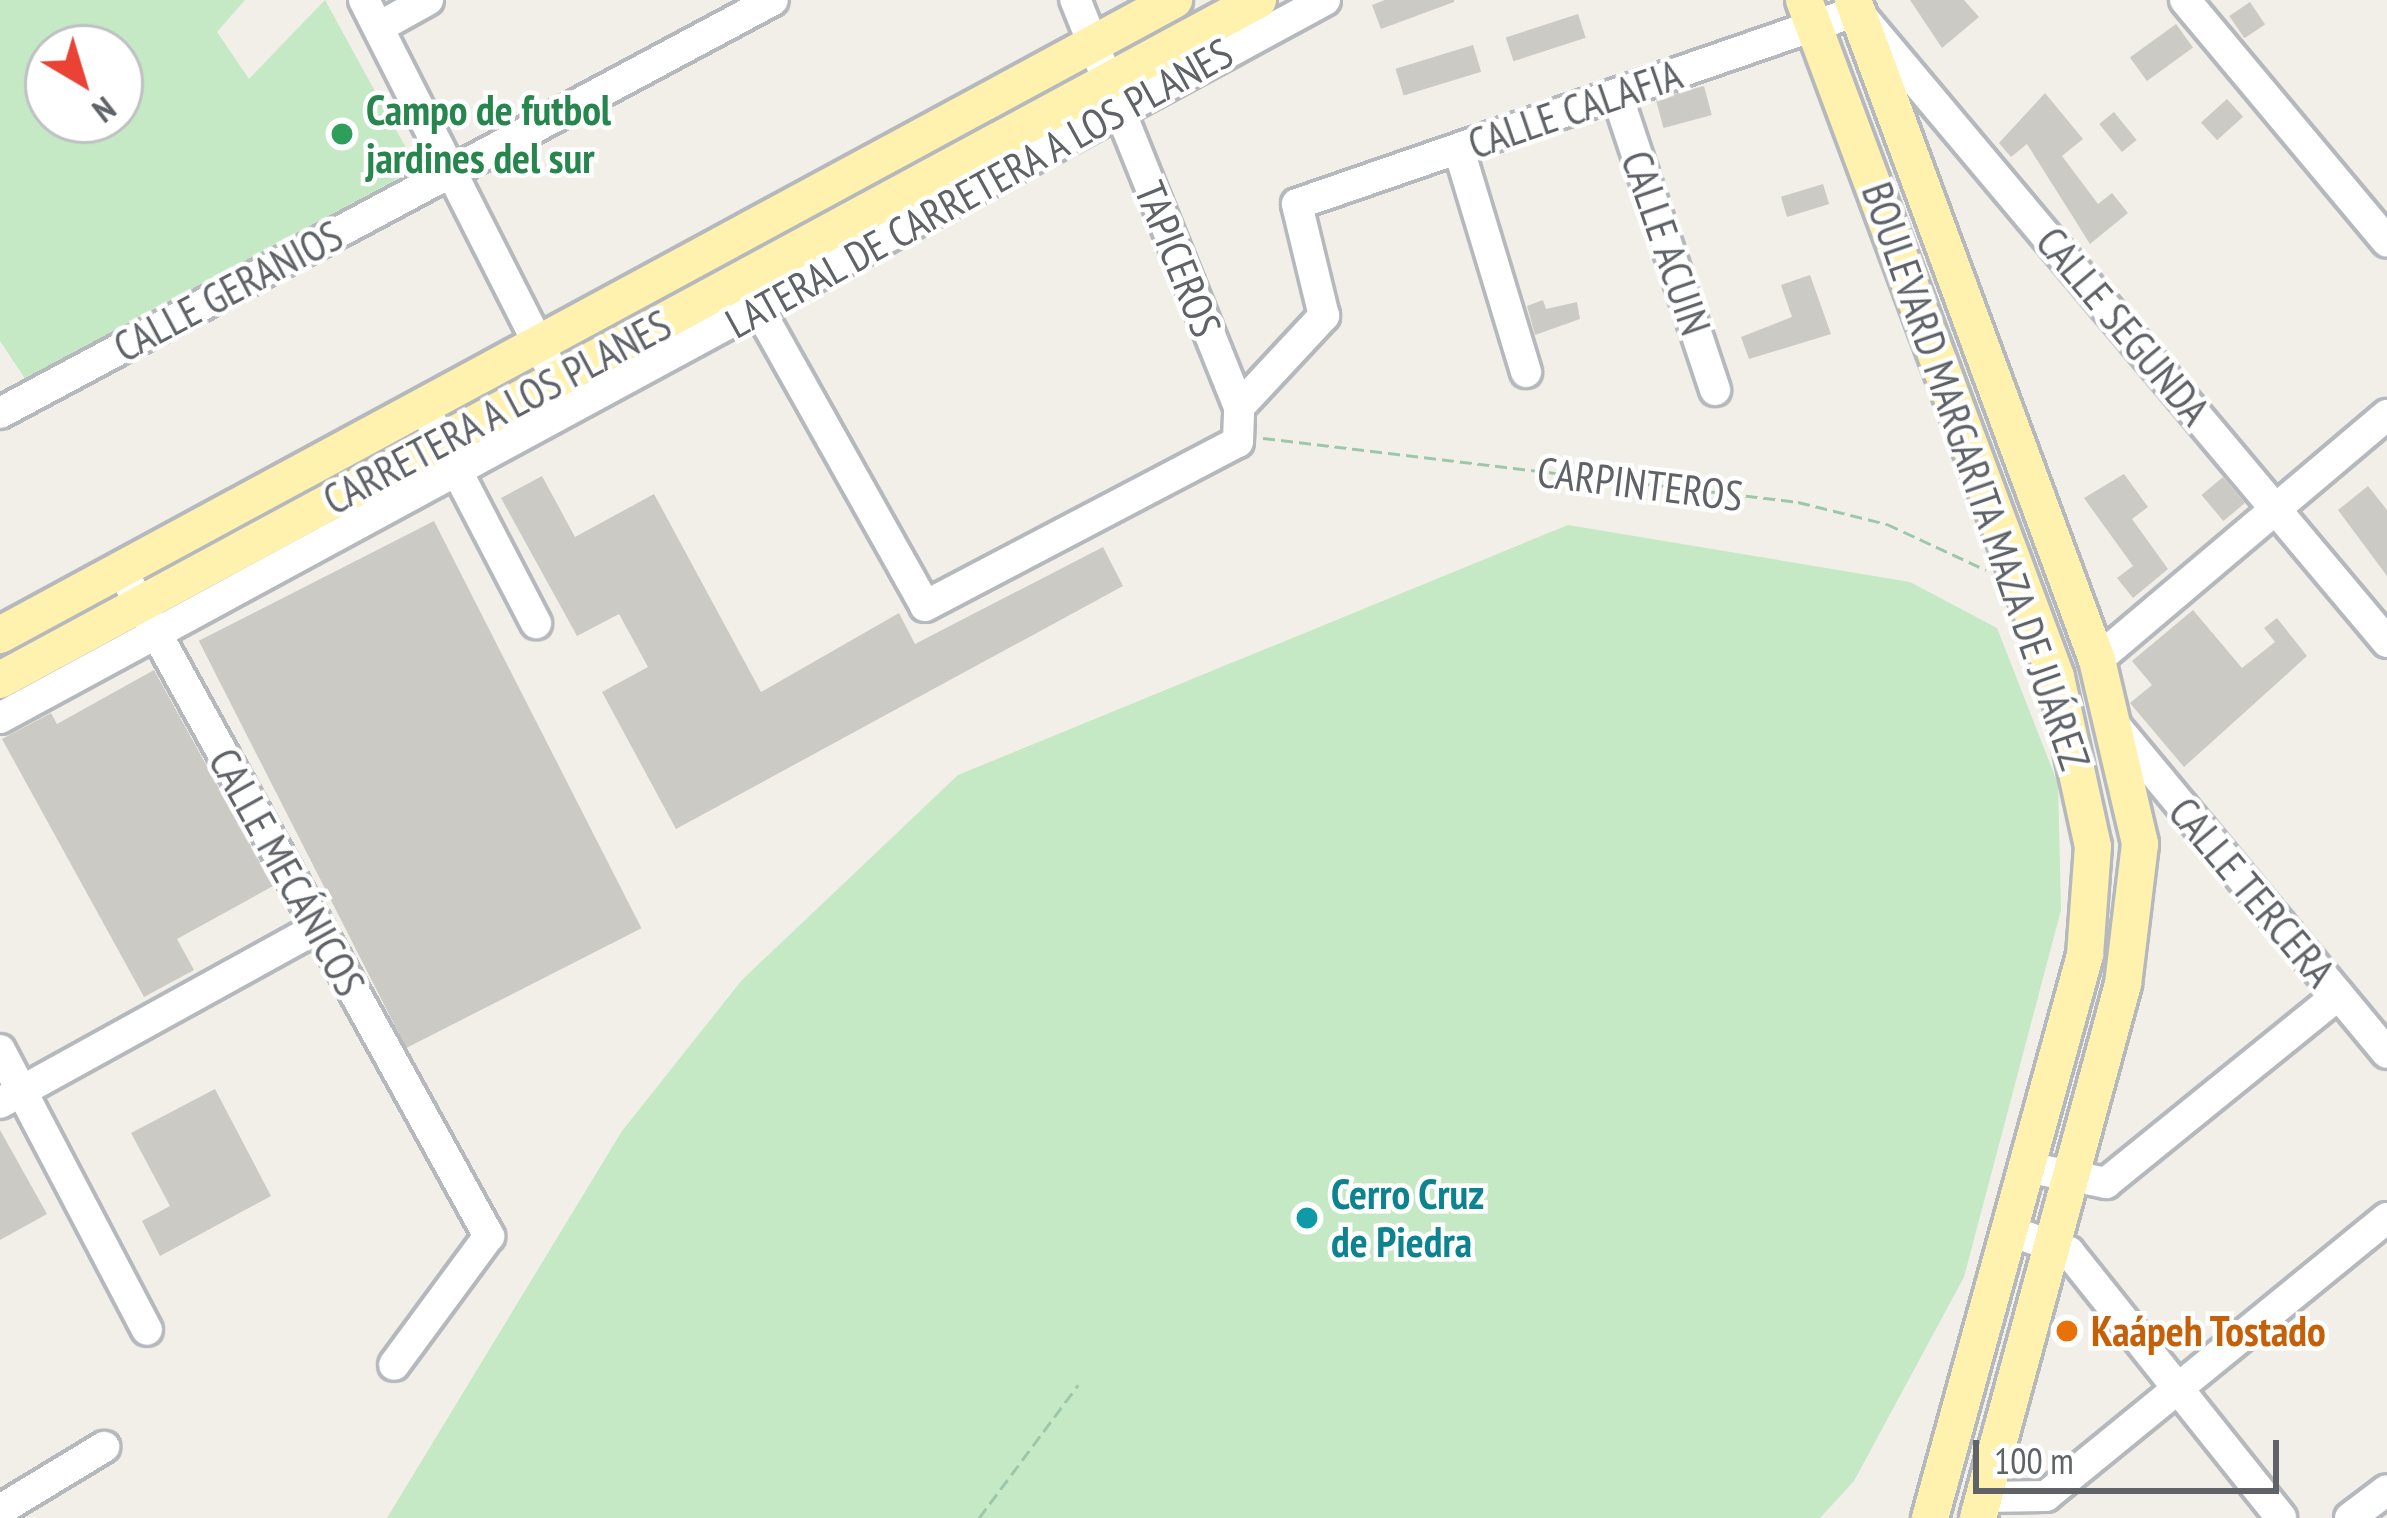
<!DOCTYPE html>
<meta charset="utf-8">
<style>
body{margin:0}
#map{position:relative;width:2387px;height:1518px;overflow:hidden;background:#f1efe8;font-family:"PT Sans Narrow",sans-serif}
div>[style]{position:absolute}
.green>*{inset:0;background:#c5e8c5}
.building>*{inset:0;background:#cccac5;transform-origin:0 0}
.path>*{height:3px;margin-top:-1.5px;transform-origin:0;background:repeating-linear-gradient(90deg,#9cc7a9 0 12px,transparent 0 18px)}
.roads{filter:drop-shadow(3px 0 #b5b8bc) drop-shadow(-3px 0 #b5b8bc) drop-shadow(0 3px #b5b8bc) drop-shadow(0 -3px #b5b8bc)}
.minor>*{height:30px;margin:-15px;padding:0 15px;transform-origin:15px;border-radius:15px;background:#fff}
.major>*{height:36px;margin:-18px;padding:0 18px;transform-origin:18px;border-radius:18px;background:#fff2af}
.dots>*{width:33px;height:33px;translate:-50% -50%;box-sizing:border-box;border:6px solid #fff;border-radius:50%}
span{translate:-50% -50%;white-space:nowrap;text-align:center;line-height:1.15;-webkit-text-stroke:9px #fff;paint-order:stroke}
.street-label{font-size:42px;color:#5f6368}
.leisure-label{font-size:42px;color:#27864d;font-weight:700}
.left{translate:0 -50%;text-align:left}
.culture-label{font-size:42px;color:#0d838f;font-weight:700}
.food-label{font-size:42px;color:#c56008;font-weight:700}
.north{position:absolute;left:24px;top:24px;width:120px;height:120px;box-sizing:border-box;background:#fff;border:3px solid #bfc1c3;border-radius:50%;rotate:142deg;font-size:33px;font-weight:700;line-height:48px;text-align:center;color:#5f6368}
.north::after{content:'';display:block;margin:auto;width:42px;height:54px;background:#ea4335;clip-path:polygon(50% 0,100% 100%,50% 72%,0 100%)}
.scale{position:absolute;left:1973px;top:1440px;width:306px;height:54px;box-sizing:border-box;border:6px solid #5f6368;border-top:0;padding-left:15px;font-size:36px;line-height:42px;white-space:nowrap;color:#5f6368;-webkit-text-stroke:9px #fff;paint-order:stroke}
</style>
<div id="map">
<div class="green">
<i style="clip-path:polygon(evenodd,0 0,245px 0,217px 32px,249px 79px,325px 0,417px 168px,26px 380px,0 341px,0 0,48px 48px,120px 48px,120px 120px,48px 120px,48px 48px)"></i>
<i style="clip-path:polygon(1568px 525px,1910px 582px,1997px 628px,2058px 784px,2061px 910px,1964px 1277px,1854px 1481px,1820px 1518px,387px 1518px,622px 1131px,742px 980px,958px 775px)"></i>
</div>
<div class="building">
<i style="clip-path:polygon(1385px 0,1454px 0,1454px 2px,1381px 29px,1372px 5px)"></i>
<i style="clip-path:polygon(1910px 0,1964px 0,1979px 17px,1942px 48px)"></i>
<i style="left:2250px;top:2px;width:27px;height:25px;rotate:56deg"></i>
<i style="left:1578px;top:14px;width:25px;height:76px;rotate:72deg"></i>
<i style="left:2176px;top:24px;width:29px;height:57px;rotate:54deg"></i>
<i style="left:1473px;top:45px;width:28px;height:81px;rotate:73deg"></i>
<i style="left:1704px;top:86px;width:30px;height:50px;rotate:75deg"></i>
<i style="clip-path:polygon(2045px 93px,2083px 139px,2062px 156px,2098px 204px,2112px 193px,2128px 213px,2090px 244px,2027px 144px,2011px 157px,1999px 143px)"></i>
<i style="left:2227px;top:99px;width:24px;height:35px;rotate:48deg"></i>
<i style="left:2114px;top:112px;width:36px;height:19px;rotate:51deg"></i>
<i style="left:1823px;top:184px;width:21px;height:44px;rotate:73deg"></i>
<i style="clip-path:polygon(1810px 275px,1831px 334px,1749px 359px,1741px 337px,1792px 317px,1781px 285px)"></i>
<i style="clip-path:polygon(1543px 300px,1546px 309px,1577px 302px,1580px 319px,1535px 335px,1527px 306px)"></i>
<i style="clip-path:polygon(2124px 474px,2148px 507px,2132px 519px,2168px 569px,2133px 598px,2117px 578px,2133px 566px,2084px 498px)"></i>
<i style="clip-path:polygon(542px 476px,575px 537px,654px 494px,761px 692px,899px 613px,915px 644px,1103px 547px,1123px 586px,676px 829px,602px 692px,648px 667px,619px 614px,577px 636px,501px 498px)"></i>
<i style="left:2223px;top:477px;width:34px;height:28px;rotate:50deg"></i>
<i style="clip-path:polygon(2368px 486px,2387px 510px,2387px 576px,2338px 510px)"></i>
<i style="left:434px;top:521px;width:457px;height:264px;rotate:63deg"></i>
<i style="clip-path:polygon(2193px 610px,2242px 668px,2275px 642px,2264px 628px,2277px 618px,2307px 656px,2184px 767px,2130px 703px,2152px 685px,2132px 661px)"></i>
<i style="clip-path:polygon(154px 670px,273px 886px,177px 939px,194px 970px,144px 997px,2px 739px,51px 713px,57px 724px)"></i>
<i style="clip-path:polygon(215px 1089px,271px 1196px,160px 1256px,142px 1221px,170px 1206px,131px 1133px)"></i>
<i style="clip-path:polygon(0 1130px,47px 1214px,0 1240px)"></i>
</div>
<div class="path">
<i style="left:1263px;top:438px;width:539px;rotate:6.82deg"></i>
<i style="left:1798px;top:502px;width:92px;rotate:13.9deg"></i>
<i style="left:1887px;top:524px;width:109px;rotate:24.9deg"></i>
<i style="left:979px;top:1518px;width:166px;rotate:-53.3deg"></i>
</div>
<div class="roads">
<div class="minor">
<i style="left:364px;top:0;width:408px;rotate:63.1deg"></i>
<i style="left:2185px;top:0;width:315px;rotate:50.1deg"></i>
<i style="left:379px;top:27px;width:56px;rotate:-28.9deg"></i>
<i style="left:1617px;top:95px;width:311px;rotate:71.6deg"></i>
<i style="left:1459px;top:150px;width:232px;rotate:73.2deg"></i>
<i style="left:748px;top:290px;width:362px;rotate:60.7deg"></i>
<i style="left:925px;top:606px;width:353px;rotate:-27.7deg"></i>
<i style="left:1238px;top:442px;width:35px;rotate:-88deg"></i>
<i style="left:1239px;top:407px;width:439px;rotate:-111.9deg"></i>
<i style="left:423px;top:406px;width:245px;rotate:62.5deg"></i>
<i style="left:1239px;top:407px;width:125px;rotate:-47deg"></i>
<i style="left:1324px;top:316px;width:115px;rotate:-103.6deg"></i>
<i style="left:1297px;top:204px;width:592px;rotate:-19.02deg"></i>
<i style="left:1857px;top:11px;width:824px;rotate:49.97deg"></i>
<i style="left:0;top:413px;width:876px;rotate:-28.11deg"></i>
<i style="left:122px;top:571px;width:760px;rotate:61.11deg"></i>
<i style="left:489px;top:1236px;width:160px;rotate:126.4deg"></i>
<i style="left:2097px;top:660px;width:380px;rotate:-40.2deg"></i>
<i style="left:0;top:718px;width:1507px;rotate:-28.45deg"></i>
<i style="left:2118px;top:729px;width:421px;rotate:50.3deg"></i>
<i style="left:0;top:1050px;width:316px;rotate:62.3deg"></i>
<i style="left:0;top:1103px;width:362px;rotate:-28.9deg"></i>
<i style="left:2026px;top:1167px;width:82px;rotate:11.3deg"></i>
<i style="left:2106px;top:1183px;width:299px;rotate:-39deg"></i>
<i style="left:2008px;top:1230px;width:65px;rotate:19.8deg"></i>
<i style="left:2069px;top:1252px;width:340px;rotate:51.4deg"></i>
<i style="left:1984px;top:1497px;width:62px;rotate:-0.9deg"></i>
<i style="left:2046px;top:1496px;width:440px;rotate:-39.2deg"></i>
<i style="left:0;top:1510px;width:122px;rotate:-31.2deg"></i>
<i style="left:2350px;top:1518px;width:46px;rotate:-37.1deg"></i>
</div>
<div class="major">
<i style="left:1804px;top:0;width:722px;rotate:69.58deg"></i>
<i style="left:2056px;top:677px;width:173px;rotate:77.7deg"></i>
<i style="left:2093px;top:846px;width:109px;rotate:94.2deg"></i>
<i style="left:2085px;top:955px;width:584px;rotate:105.39deg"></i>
<i style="left:1853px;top:0;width:704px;rotate:69.71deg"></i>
<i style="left:2097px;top:660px;width:189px;rotate:76.8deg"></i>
<i style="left:2140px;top:844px;width:141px;rotate:96.9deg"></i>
<i style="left:2123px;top:984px;width:553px;rotate:105.19deg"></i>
<i style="left:0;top:635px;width:1335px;rotate:-28.41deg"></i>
<i style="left:0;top:680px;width:1430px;rotate:-28.39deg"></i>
</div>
</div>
<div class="dots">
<i style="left:342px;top:134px;background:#2e9e5b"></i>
<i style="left:1307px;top:1218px;background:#0f9aa8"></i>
<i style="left:2067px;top:1331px;background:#e8710a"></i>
</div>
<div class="street-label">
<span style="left:1575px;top:109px;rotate:-19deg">CALLE CALAFIA</span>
<span style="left:979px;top:188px;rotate:-29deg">LATERAL DE CARRETERA A LOS PLANES</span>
<span style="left:1666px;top:243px;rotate:71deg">CALLE ACUIN</span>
<span style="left:1178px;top:259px;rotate:68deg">TAPICEROS</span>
<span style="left:228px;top:291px;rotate:-28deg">CALLE GERANIOS</span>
<span style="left:2123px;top:326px;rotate:50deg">CALLE SEGUNDA</span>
<span style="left:497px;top:412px;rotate:-28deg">CARRETERA A LOS PLANES</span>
<span style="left:1976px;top:476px;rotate:71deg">BOULEVARD MARGARITA MAZA DE JUÁREZ</span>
<span style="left:1640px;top:484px;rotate:7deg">CARPINTEROS</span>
<span style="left:287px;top:872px;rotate:61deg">CALLE MECÁNICOS</span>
<span style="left:2252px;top:892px;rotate:50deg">CALLE TERCERA</span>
</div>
<div class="leisure-label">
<span class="left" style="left:366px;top:134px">Campo de futbol<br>jardines del sur</span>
</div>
<div class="culture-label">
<span class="left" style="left:1331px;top:1218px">Cerro Cruz<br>de Piedra</span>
</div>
<div class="food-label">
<span class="left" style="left:2091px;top:1331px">Kaápeh Tostado</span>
</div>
<div class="north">N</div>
<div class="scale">100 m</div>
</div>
